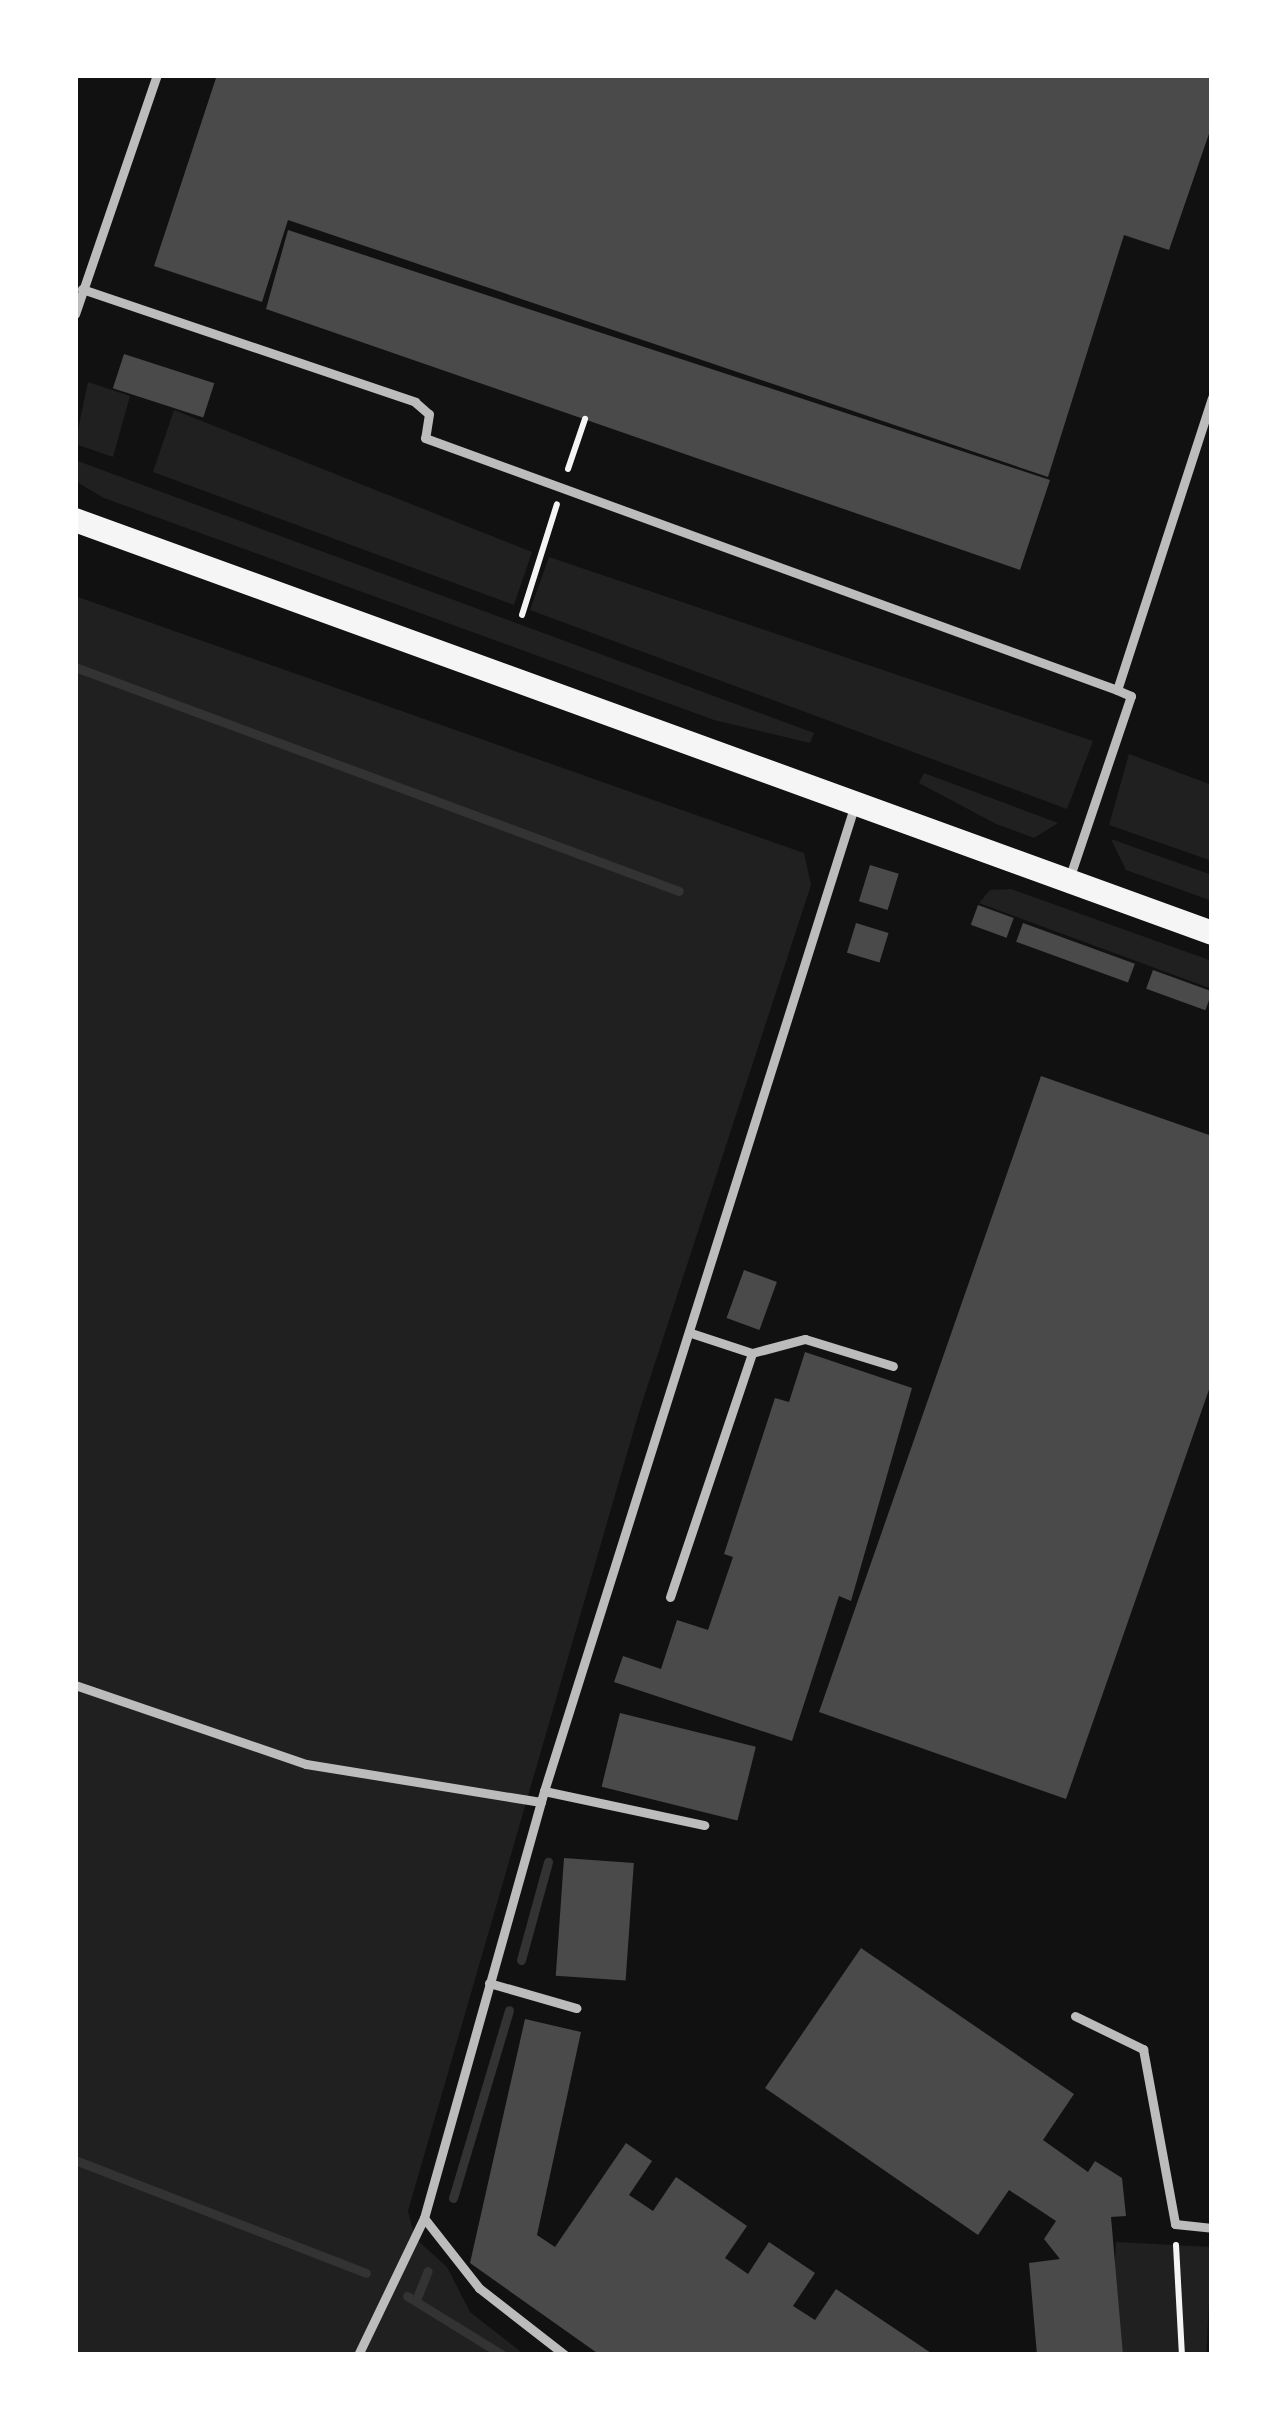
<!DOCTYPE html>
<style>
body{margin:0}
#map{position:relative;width:1287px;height:2430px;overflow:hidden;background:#111;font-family:"Fira Sans Condensed",sans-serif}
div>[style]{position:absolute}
.green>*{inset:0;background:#202020;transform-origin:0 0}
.stream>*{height:9px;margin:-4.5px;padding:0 4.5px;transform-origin:4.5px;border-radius:4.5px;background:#333}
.building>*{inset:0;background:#4a4a4a;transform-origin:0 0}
.path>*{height:6px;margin:-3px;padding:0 3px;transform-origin:3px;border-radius:3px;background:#f5f5f5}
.service>*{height:9px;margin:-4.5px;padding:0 4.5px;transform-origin:4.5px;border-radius:4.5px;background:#bcbcbc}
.secondary>*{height:24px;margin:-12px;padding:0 12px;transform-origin:12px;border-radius:12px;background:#f5f5f5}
span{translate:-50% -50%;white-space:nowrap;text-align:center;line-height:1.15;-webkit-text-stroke:12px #fff;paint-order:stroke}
.frame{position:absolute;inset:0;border:78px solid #fff;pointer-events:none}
</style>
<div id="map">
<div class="green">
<i style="clip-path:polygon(88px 382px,130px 396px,113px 457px,75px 444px)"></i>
<i style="clip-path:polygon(174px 410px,532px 552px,514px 605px,153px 472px)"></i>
<i style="clip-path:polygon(75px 460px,814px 733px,810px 743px,714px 720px,104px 498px,75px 481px)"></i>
<i style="clip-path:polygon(549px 557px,1093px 741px,1067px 809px,530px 610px)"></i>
<i style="clip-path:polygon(75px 596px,804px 853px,811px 885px,639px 1412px,408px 2211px,415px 2238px,447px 2267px,470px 2312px,525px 2355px,75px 2355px)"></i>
<i style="clip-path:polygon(1129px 754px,1212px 785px,1212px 861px,1109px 825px)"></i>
<i style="clip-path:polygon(924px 773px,1058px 823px,1034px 838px,996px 824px,919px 783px)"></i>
<i style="clip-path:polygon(1111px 839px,1212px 875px,1212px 901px,1126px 870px)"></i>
<i style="clip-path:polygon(1011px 889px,1212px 961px,1212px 989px,979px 903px,990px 890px)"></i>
<i style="left:1116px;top:2242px;width:96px;height:113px;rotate:3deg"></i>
</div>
<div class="stream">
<i style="left:75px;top:667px;width:644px;rotate:20.35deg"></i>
<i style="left:521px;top:1960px;width:102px;rotate:-74.6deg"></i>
<i style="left:75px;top:2160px;width:312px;rotate:21.2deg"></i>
<i style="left:453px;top:2198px;width:196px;rotate:-73.4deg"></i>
<i style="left:407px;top:2296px;width:113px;rotate:31.6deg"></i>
<i style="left:416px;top:2300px;width:31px;rotate:-68deg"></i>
</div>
<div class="building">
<i style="clip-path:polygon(217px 75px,1212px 75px,1212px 125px,1169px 250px,1124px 235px,1048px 477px,288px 220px,262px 302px,154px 266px)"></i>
<i style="clip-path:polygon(288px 230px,1050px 480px,1020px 570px,266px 309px)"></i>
<i style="left:124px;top:354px;width:95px;height:36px;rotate:18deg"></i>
<i style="left:870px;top:865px;width:30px;height:38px;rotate:17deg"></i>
<i style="left:978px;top:905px;width:38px;height:21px;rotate:20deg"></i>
<i style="left:856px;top:923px;width:34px;height:31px;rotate:17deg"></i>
<i style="left:1023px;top:923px;width:119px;height:20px;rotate:20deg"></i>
<i style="left:1153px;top:970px;width:63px;height:20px;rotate:20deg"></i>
<i style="clip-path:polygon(1041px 1076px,1212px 1136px,1212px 1381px,1066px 1799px,819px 1712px)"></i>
<i style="left:744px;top:1270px;width:35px;height:51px;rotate:20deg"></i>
<i style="clip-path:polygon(805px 1352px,912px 1388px,851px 1601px,839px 1596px,792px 1741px,614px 1682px,623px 1656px,661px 1669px,677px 1620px,708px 1630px,733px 1557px,724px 1554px,775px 1398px,789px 1402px)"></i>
<i style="left:620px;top:1713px;width:140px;height:76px;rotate:14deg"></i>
<i style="left:564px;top:1858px;width:70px;height:118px;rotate:4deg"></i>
<i style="clip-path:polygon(861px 1948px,1074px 2094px,1043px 2140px,1088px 2172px,1095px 2161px,1122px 2178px,1126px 2216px,1111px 2217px,1123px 2355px,1037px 2355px,1029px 2263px,1060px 2259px,1044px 2239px,1056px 2221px,1009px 2190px,978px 2235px,765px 2088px)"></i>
<i style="clip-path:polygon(525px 2019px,581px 2032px,537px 2235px,555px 2247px,626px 2143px,652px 2161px,629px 2195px,653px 2211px,676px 2177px,747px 2226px,725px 2258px,748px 2274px,769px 2242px,815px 2273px,793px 2306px,815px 2320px,836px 2289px,934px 2355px,600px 2355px,470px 2263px)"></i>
</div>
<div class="path">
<i style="left:568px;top:469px;width:53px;rotate:-71.2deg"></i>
<i style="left:522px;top:615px;width:116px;rotate:-72.5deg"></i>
<i style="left:1176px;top:2245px;width:110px;rotate:86.9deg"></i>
</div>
<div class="service">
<i style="left:82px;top:289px;width:352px;rotate:18.7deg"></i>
<i style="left:415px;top:402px;width:18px;rotate:41deg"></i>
<i style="left:429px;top:414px;width:24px;rotate:99deg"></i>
<i style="left:425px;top:438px;width:736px;rotate:20.01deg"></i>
<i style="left:75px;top:314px;width:253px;rotate:-71.1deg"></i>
<i style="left:1070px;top:876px;width:190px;rotate:-71.3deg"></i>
<i style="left:1131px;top:696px;width:15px;rotate:-157deg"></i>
<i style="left:1117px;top:690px;width:307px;rotate:-72deg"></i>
<i style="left:691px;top:1333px;width:64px;rotate:18.2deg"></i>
<i style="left:670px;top:1597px;width:257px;rotate:-71.4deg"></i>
<i style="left:752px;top:1353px;width:55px;rotate:-14.8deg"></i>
<i style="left:805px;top:1339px;width:92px;rotate:17.1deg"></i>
<i style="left:75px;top:1685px;width:244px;rotate:18.9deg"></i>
<i style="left:306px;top:1764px;width:238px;rotate:9.2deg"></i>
<i style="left:544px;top:1791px;width:164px;rotate:12deg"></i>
<i style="left:489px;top:1983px;width:91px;rotate:16deg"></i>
<i style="left:1075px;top:2016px;width:76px;rotate:25.9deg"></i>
<i style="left:1143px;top:2049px;width:178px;rotate:79.6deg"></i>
<i style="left:1175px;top:2224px;width:37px;rotate:6deg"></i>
<i style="left:424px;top:2218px;width:89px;rotate:51.8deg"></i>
<i style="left:479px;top:2288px;width:109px;rotate:37.9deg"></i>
<i style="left:358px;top:2355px;width:152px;rotate:-64.3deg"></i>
<i style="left:424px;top:2218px;width:444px;rotate:-74.3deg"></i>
<i style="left:544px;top:1791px;width:1035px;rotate:-72.51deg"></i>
</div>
<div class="secondary">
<i style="left:75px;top:520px;width:1210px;rotate:19.96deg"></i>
</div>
<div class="frame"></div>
</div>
